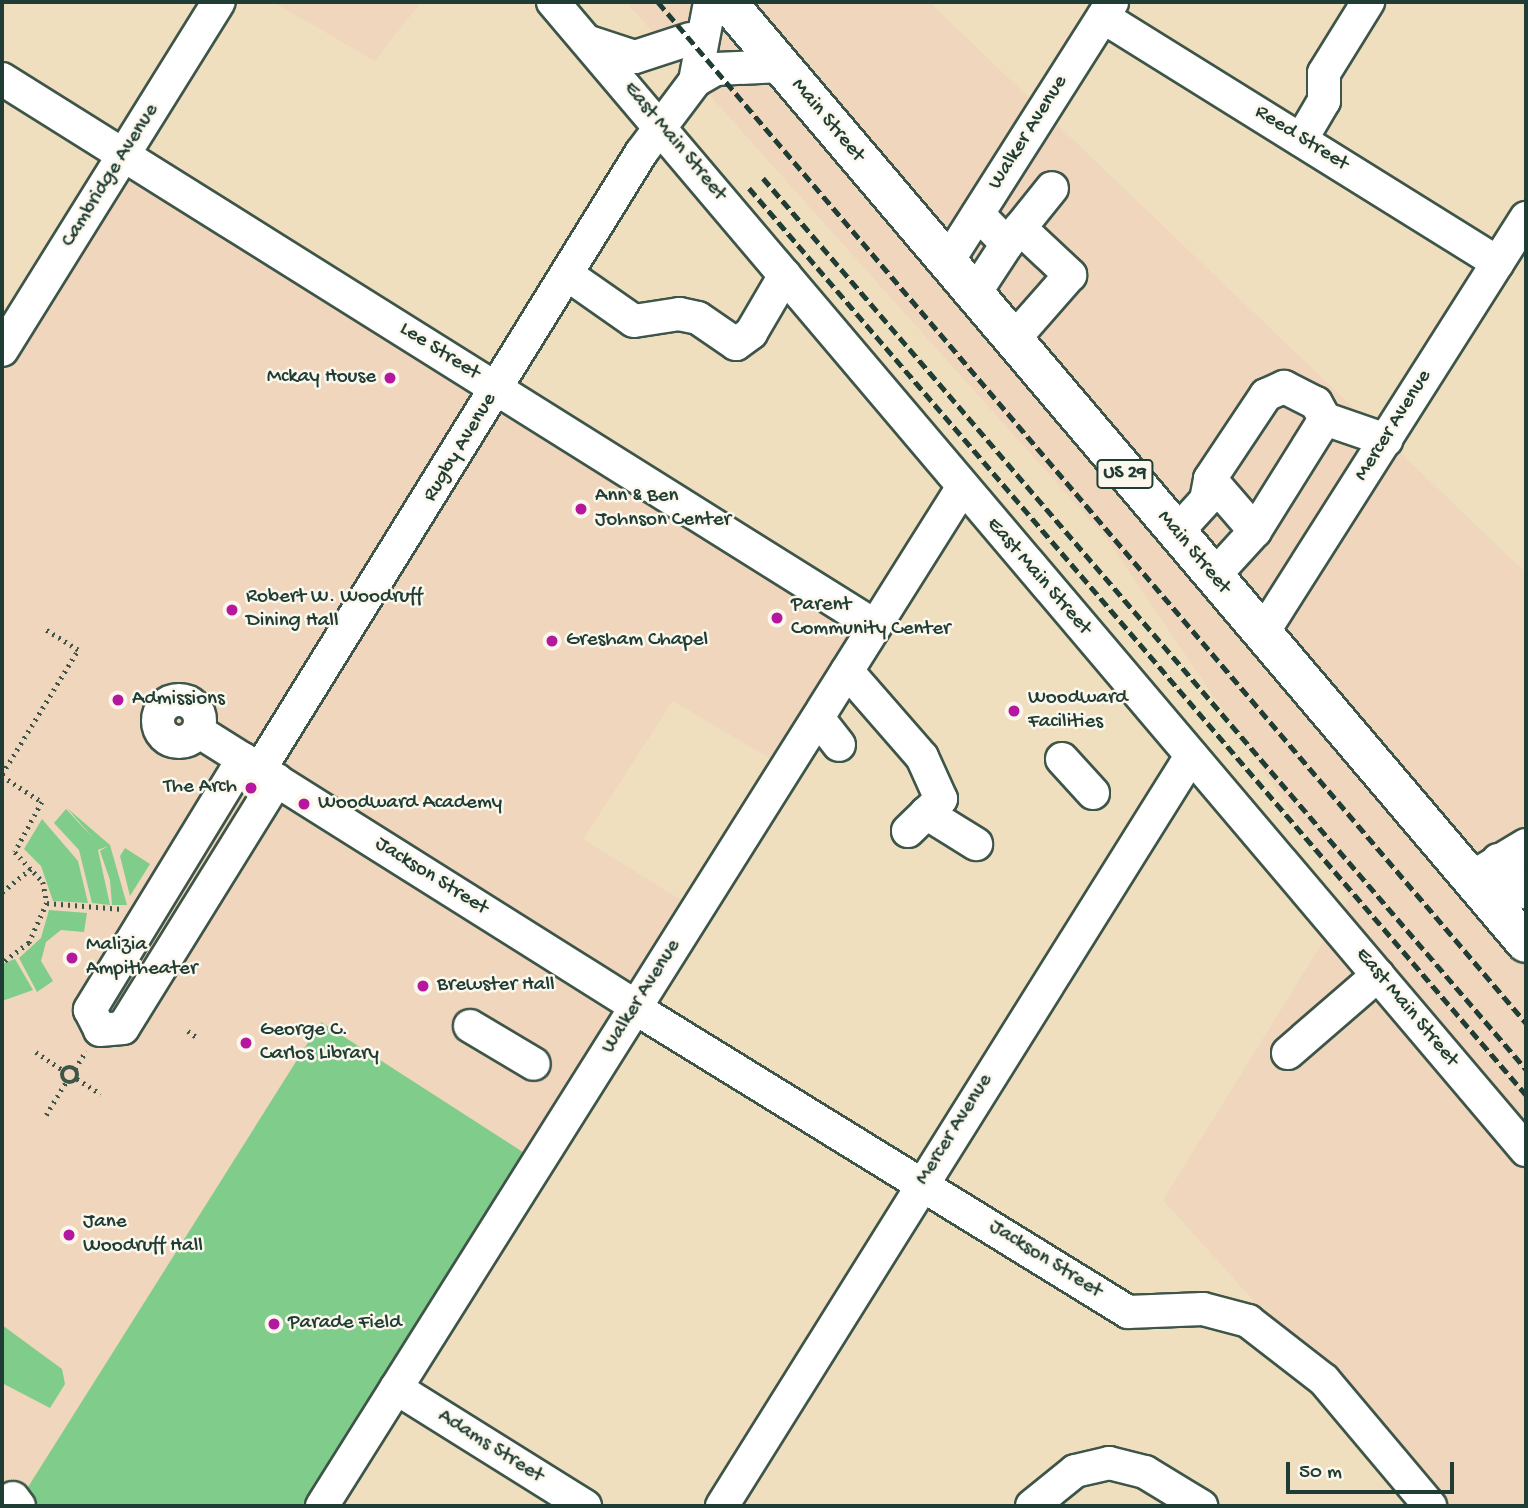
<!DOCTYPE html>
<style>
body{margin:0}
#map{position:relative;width:1528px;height:1508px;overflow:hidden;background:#efdfbf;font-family:"Gochi Hand",sans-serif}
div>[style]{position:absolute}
.built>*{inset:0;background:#efd6bc}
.green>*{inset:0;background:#7fcc8b}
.path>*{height:4.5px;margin-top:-2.25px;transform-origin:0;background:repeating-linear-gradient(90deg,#3e5549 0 2px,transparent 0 7px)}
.path>.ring{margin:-2.25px;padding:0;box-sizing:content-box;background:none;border:4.5px solid #3e5549;border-radius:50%}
.roads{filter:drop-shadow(2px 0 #3e5549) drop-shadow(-2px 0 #3e5549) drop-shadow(0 2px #3e5549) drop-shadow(0 -2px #3e5549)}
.minor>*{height:32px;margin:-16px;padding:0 16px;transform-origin:16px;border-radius:16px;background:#fff}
.minor>.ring{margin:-16px;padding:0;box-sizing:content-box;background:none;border:32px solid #fff;border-radius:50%}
.major>*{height:38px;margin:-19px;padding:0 19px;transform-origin:19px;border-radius:19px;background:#fff}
.rail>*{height:5px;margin-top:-2.5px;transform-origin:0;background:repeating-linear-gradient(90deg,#1f3d34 0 10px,transparent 0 15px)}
.dots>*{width:19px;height:19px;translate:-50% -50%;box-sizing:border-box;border:4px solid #fbf7ec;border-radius:50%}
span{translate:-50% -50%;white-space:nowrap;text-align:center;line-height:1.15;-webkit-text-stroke:5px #fbf7ec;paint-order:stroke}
.shield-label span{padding:2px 5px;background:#fbf7ec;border:2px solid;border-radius:5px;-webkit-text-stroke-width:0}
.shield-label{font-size:19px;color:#1f3d34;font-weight:700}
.street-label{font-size:21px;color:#1f3d34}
.poi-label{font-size:21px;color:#1f3d34}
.right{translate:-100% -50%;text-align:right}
.left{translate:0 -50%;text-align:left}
.frame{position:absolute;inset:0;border:4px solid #1f3d34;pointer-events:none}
.scale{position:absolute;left:1286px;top:1462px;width:168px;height:32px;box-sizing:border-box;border:4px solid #1f3d34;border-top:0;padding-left:9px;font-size:21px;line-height:24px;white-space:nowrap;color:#1f3d34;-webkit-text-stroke:5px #fbf7ec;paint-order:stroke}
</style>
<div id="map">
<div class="built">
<i style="clip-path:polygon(273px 2px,421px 2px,375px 61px)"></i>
<i style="clip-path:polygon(626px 2px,929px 2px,1526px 573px,1526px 1506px,1438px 1506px,1163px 1200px,1350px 898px,1107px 539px)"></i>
<i style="clip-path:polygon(124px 155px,875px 626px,786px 768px,673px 701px,583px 839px,697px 910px,322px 1506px,2px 1506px,2px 350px)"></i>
</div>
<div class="green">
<i style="clip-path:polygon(67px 808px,110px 845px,127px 905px,112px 905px,110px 880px,100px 851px,108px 846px,98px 850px,110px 905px,92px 903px,79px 850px,54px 823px,66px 809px,94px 839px)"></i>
<i style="clip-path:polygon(42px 819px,78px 861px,88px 903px,53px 901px,41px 866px,24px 849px)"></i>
<i style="clip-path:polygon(125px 848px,150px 864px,130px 896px,120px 856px)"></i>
<i style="clip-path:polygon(49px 910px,87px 913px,84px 932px,61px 930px,46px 942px,41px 961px,53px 981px,37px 992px,19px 958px,41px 938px)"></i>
<i style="clip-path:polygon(15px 959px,33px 990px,2px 1001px,2px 964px)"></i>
<i style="clip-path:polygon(321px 1022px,526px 1154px,303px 1506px,41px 1506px,23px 1495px)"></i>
<i style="clip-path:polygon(2px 1325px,62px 1369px,65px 1384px,50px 1408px,2px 1383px)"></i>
</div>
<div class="path">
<i style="left:2px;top:774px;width:145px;rotate:-58.5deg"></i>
<i style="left:78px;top:650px;width:40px;rotate:-148deg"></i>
<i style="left:2px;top:776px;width:48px;rotate:33deg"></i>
<i style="left:42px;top:802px;width:57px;rotate:118.4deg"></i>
<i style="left:15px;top:852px;width:41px;rotate:47deg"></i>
<i style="left:43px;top:882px;width:21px;rotate:79deg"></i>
<i style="left:47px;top:903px;width:44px;rotate:114.2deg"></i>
<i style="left:29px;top:943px;width:34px;rotate:143deg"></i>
<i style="left:2px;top:892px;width:40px;rotate:-39deg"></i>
<i style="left:47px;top:903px;width:75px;rotate:4.6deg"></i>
<i style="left:188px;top:1031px;width:12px;rotate:35deg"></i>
<i style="left:36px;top:1052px;width:34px;rotate:34deg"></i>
<i class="ring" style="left:62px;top:1067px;width:11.5px;height:11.5px"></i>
<i style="left:75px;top:1069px;width:21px;rotate:-59deg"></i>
<i style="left:77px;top:1079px;width:28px;rotate:32deg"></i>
<i style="left:46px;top:1115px;width:39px;rotate:-59deg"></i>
</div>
<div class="roads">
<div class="minor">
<i style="left:553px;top:2px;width:1505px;rotate:49.72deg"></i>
<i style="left:1103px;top:17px;width:465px;rotate:31.9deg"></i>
<i style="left:589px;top:42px;width:48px;rotate:18.1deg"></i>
<i style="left:635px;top:57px;width:58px;rotate:-18.1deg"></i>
<i style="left:2px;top:79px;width:1030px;rotate:32.07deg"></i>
<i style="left:695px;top:81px;width:24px;rotate:-30deg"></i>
<i style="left:716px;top:69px;width:65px;rotate:-2.6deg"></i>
<i style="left:1301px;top:140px;width:45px;rotate:-59.5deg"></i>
<i style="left:1324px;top:101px;width:28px;rotate:-90deg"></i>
<i style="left:1324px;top:73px;width:84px;rotate:-58.2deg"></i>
<i style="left:978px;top:214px;width:42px;rotate:46deg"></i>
<i style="left:1007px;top:244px;width:21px;rotate:-51deg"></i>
<i style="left:1020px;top:228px;width:69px;rotate:43.2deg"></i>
<i style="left:1070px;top:275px;width:88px;rotate:131.3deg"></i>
<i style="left:1020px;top:228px;width:51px;rotate:-51.3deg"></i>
<i style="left:946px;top:264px;width:310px;rotate:-57.6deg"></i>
<i style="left:568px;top:275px;width:80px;rotate:34.9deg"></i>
<i style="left:634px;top:321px;width:46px;rotate:-8.8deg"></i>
<i style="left:679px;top:314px;width:19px;rotate:12deg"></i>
<i style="left:698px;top:318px;width:46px;rotate:34.4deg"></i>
<i style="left:736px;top:344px;width:19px;rotate:-36deg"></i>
<i style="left:751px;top:333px;width:67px;rotate:-59.6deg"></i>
<i style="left:973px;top:296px;width:62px;rotate:-56.8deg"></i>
<i style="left:2px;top:350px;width:410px;rotate:-58.1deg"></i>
<i style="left:1325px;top:419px;width:65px;rotate:19deg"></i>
<i style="left:1210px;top:479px;width:69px;rotate:49.1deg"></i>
<i style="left:1176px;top:533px;width:45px;rotate:-47.7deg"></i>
<i style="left:1206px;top:500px;width:21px;rotate:-79deg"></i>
<i style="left:1210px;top:479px;width:101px;rotate:-56.3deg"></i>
<i style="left:1266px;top:395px;width:20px;rotate:-24deg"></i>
<i style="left:1284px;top:387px;width:36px;rotate:27deg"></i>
<i style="left:1316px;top:403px;width:18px;rotate:61deg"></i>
<i style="left:1325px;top:419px;width:132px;rotate:122deg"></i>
<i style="left:1255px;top:531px;width:62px;rotate:132.4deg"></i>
<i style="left:1262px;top:634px;width:493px;rotate:-57.6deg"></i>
<i style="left:847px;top:671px;width:114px;rotate:48.9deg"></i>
<i style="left:922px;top:757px;width:46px;rotate:65.7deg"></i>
<i style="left:941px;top:799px;width:46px;rotate:135.9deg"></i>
<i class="ring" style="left:158px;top:700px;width:10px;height:10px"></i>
<i style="left:818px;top:718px;width:34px;rotate:52deg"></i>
<i style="left:198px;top:731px;width:509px;rotate:32.16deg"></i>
<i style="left:243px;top:759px;width:294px;rotate:121.4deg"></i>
<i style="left:90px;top:1010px;width:22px;rotate:63deg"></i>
<i style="left:100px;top:1030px;width:23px;rotate:-5deg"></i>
<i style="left:123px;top:1028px;width:292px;rotate:-58.2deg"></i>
<i style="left:1062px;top:759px;width:46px;rotate:47.6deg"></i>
<i style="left:260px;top:769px;width:724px;rotate:-58.26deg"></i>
<i style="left:641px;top:153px;width:90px;rotate:-53.1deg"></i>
<i style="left:695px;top:81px;width:80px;rotate:-79.2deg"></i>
<i style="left:926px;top:813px;width:59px;rotate:31.8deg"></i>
<i style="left:1498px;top:860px;width:43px;rotate:48.8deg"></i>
<i style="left:1471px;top:878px;width:64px;rotate:-31deg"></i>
<i style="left:635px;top:1008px;width:579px;rotate:31.66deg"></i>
<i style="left:1128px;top:1312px;width:75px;rotate:-2.3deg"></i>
<i style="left:1203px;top:1309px;width:47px;rotate:14.9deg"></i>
<i style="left:1248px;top:1321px;width:96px;rotate:37.8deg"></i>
<i style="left:1324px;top:1380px;width:165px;rotate:49.9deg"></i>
<i style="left:470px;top:1026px;width:74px;rotate:30.7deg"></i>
<i style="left:1288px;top:1053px;width:119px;rotate:-40.9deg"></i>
<i style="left:396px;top:1388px;width:223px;rotate:32deg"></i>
<i style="left:13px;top:1498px;width:10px;rotate:53deg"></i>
<i style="left:322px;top:1506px;width:1202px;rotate:-57.84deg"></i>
<i style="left:722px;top:1506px;width:885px;rotate:-57.98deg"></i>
<i style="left:1032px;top:1506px;width:55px;rotate:-39.1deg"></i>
<i style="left:1075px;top:1471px;width:35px;rotate:-13deg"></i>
<i style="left:1109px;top:1463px;width:37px;rotate:14deg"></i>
<i style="left:1145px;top:1472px;width:66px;rotate:31.3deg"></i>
</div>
<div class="major">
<i style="left:727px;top:2px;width:1234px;rotate:49.67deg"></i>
</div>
</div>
<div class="rail">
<i style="left:658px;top:2px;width:1340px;rotate:49.63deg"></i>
<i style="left:763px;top:178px;width:1173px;rotate:49.43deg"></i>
<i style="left:749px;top:188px;width:1194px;rotate:49.41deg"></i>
</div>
<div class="dots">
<i style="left:390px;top:378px;background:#b5179e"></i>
<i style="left:581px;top:509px;background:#b5179e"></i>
<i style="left:232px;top:610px;background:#b5179e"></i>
<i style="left:777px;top:618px;background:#b5179e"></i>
<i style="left:552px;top:641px;background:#b5179e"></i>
<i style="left:118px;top:700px;background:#b5179e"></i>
<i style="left:1014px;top:711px;background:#b5179e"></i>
<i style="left:251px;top:788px;background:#b5179e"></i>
<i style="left:304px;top:804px;background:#b5179e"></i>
<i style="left:72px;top:958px;background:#b5179e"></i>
<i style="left:423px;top:986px;background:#b5179e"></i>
<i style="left:246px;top:1043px;background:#b5179e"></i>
<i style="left:69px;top:1235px;background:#b5179e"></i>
<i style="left:274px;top:1324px;background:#b5179e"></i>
</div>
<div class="shield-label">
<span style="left:1125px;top:474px">US 29</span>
</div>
<div class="street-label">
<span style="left:827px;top:121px;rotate:50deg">Main Street</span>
<span style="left:1029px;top:133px;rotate:-58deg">Walker Avenue</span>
<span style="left:1301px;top:139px;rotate:32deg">Reed Street</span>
<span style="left:674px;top:142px;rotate:50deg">East Main Street</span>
<span style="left:111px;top:176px;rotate:-58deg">Cambridge Avenue</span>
<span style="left:439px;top:352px;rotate:32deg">Lee Street</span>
<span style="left:1394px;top:426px;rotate:-58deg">Mercer Avenue</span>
<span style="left:461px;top:448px;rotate:-59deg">Rugby Avenue</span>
<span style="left:1193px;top:553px;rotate:50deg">Main Street</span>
<span style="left:1038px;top:577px;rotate:49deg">East Main Street</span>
<span style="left:431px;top:877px;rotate:32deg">Jackson Street</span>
<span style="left:642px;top:997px;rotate:-58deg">Walker Avenue</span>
<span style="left:1406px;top:1008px;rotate:50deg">East Main Street</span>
<span style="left:955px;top:1130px;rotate:-58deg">Mercer Avenue</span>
<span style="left:1045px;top:1260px;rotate:32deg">Jackson Street</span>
<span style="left:490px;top:1447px;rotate:32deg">Adams Street</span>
</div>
<div class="poi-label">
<span class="right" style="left:376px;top:378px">Mckay House</span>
<span class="left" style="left:595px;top:509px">Ann &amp; Ben<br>Johnson Center</span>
<span class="left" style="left:246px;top:610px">Robert W. Woodruff<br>Dining Hall</span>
<span class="left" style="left:791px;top:618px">Parent<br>Community Center</span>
<span class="left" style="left:566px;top:641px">Gresham Chapel</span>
<span class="left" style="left:1028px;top:711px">Woodward<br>Facilities</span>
<span class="left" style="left:132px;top:700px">Admissions</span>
<span class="right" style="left:237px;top:788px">The Arch</span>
<span class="left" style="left:318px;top:804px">Woodward Academy</span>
<span class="left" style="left:86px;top:958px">Malizia<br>Ampitheater</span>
<span class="left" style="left:437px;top:986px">Brewster Hall</span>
<span class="left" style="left:260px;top:1043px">George C.<br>Carlos Library</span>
<span class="left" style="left:83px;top:1235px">Jane<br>Woodruff Hall</span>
<span class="left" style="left:288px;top:1324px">Parade Field</span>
</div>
<div class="frame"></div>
<div class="scale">50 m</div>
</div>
